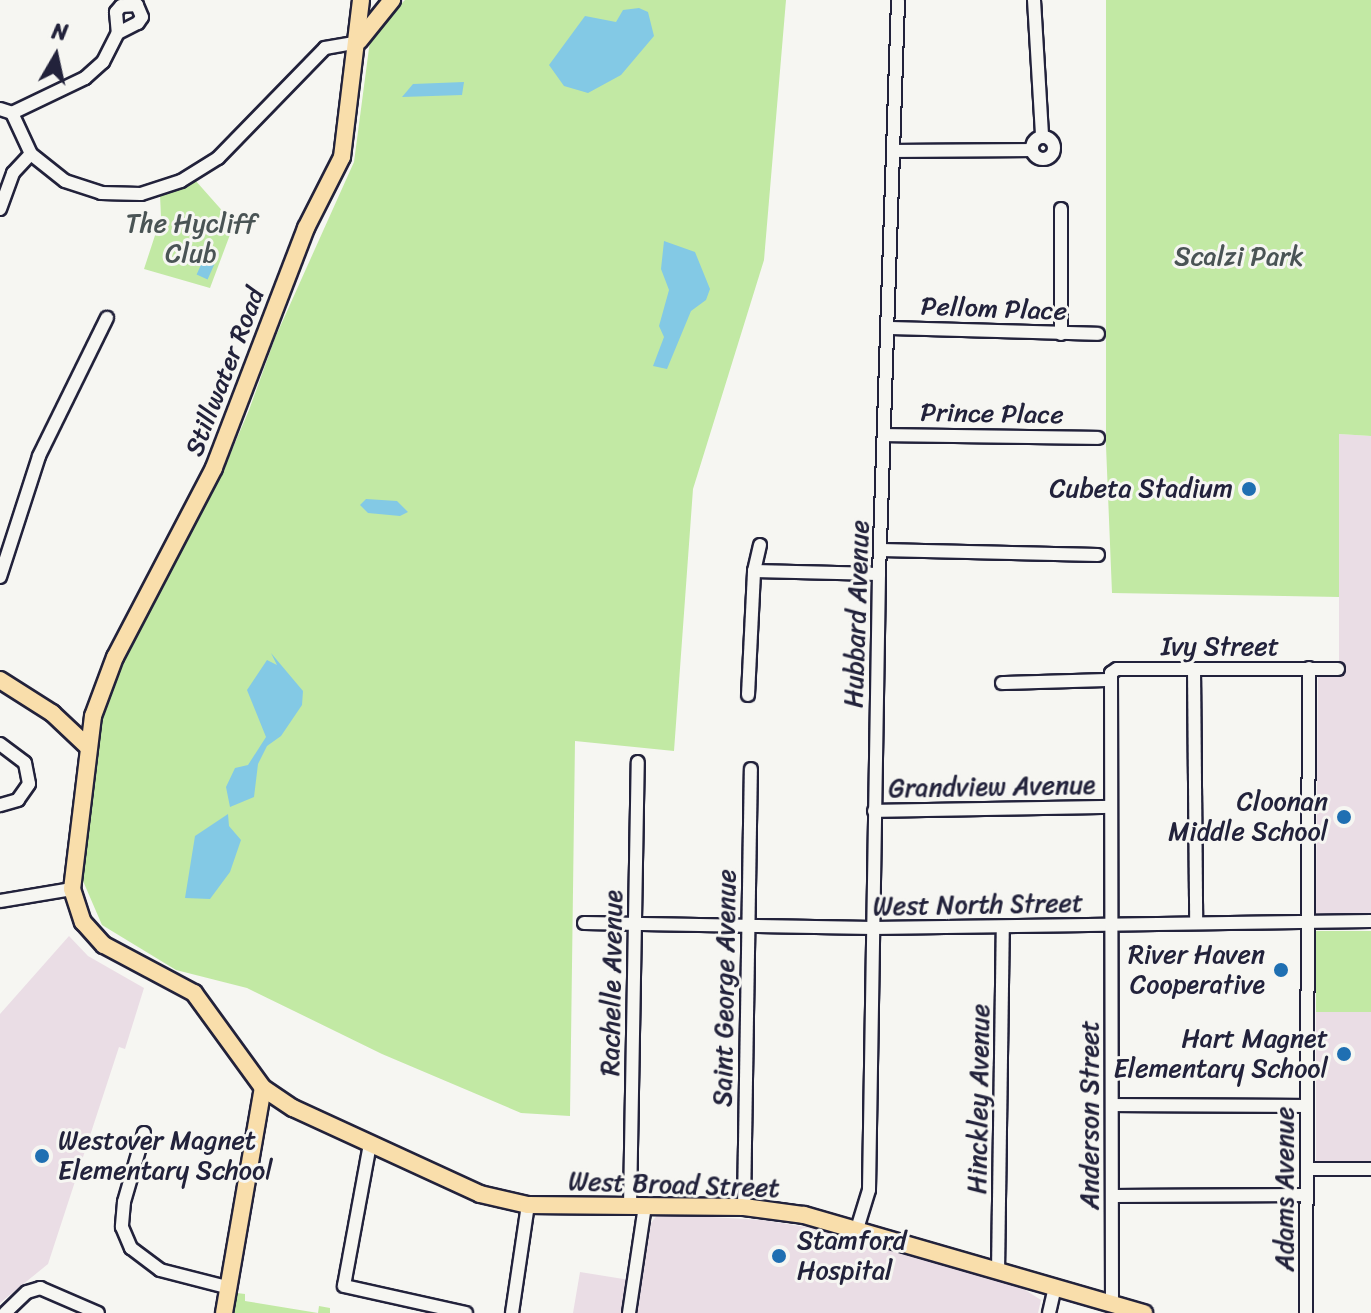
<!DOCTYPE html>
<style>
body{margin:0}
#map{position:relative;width:1371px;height:1313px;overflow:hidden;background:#f6f6f2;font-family:Sriracha,sans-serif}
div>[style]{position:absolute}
.built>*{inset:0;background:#eadde5;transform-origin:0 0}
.green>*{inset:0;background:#c2e9a4;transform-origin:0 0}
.water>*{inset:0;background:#83c9e5;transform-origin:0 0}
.roads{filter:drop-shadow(2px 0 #22223b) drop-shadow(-2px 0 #22223b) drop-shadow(0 2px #22223b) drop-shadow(0 -2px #22223b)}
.minor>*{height:12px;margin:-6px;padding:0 6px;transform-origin:6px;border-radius:6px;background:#f6f6f2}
.minor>.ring{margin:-6px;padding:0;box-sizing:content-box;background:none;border:12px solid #f6f6f2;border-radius:50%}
.major>*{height:16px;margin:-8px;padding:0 8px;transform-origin:8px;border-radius:8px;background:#f9deab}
.dots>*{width:22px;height:22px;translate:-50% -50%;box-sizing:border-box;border:4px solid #f6f6f2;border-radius:50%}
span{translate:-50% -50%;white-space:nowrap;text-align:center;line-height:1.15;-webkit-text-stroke:6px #f6f6f2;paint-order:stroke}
.park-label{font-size:26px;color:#4a5455}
.street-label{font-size:26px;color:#22223b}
.poi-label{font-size:26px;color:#22223b}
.right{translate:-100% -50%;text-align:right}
.left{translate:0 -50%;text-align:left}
.north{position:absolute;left:16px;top:16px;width:80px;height:80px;-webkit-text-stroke:6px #f6f6f2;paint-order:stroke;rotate:9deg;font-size:22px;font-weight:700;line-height:32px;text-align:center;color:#22223b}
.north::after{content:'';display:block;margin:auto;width:28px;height:36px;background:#22223b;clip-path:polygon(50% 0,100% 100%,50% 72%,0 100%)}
</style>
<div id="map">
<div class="built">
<i style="clip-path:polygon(1339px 434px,1371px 436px,1371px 913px,1316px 914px,1318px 676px,1339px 675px)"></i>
<i style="left:1371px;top:931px;width:231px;height:55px;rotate:90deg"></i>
<i style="clip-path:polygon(69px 936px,88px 956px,144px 988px,125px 1049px,119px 1047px,48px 1264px,0 1303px,0 1014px)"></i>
<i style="clip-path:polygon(658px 1214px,763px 1220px,831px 1231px,1019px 1286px,1041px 1300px,1038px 1313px,573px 1313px,580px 1272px,642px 1282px,651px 1223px)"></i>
</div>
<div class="green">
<i style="clip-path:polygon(405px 0,786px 0,764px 260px,693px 489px,674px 751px,575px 741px,570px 1116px,521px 1113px,382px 1054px,247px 988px,176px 970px,102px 925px,83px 881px,92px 771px,110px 681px,223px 471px,249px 410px,275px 338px,354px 162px,371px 33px)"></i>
<i style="clip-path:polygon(1106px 0,1371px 0,1371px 436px,1339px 434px,1339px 597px,1112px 593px,1106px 446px)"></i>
<i style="clip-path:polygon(195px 180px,234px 224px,210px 288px,144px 269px,161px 217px,160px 195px)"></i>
<i style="left:1371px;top:931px;width:81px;height:55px;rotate:90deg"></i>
<i style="clip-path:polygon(237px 1293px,245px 1294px,245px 1301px,318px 1313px,319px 1306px,330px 1308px,330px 1313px,234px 1313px)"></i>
</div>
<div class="water">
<i style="clip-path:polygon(639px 8px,648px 12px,654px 36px,621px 75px,588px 93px,564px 86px,549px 65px,585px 16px,616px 22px,623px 10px)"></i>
<i style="clip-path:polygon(464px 82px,462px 95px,402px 97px,413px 84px)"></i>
<i style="clip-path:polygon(664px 241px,695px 252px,710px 289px,706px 300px,691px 311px,667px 369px,653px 366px,664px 337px,659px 326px,669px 290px,661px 269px)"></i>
<i style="left:208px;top:249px;width:12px;height:28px;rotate:24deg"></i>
<i style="clip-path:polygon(366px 499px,397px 501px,408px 512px,400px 516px,368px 513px,360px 505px)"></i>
<i style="clip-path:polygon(271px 653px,303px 691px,302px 705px,281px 736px,267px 746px,258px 764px,254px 797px,230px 807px,226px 787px,235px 768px,248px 765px,266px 737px,247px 690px,267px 660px,277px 665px)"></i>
<i style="clip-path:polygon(228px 814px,229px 826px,241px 840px,230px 872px,210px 899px,185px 898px,195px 836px)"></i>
</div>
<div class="roads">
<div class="minor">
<i style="left:1034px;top:0;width:136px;rotate:86.6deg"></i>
<i style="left:0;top:109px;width:13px;rotate:18deg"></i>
<i style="left:12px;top:113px;width:45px;rotate:65.1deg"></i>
<i style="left:31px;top:154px;width:43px;rotate:38.5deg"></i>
<i style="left:65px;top:181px;width:38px;rotate:18deg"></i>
<i style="left:101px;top:193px;width:40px;rotate:1.4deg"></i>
<i style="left:141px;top:194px;width:42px;rotate:-18deg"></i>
<i style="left:181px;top:181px;width:44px;rotate:-31.9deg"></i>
<i style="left:218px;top:158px;width:153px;rotate:-45.8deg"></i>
<i style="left:325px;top:48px;width:34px;rotate:-10deg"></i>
<i style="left:12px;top:113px;width:81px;rotate:-25.6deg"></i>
<i style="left:85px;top:78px;width:24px;rotate:-42deg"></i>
<i style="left:103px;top:62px;width:33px;rotate:-63deg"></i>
<i style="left:118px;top:33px;width:22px;rotate:-27deg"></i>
<i style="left:138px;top:23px;width:7px;rotate:-56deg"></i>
<i style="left:142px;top:17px;width:13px;rotate:-113deg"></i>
<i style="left:137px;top:5px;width:16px;rotate:176deg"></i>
<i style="left:121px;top:6px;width:8px;rotate:130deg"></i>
<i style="left:116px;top:12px;width:21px;rotate:85deg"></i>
<i class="ring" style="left:1032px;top:137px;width:10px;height:10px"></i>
<i style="left:895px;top:151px;width:136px;rotate:-0.4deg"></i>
<i style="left:0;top:209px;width:38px;rotate:-70deg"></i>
<i style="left:13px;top:173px;width:26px;rotate:-47deg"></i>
<i style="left:888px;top:328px;width:210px;rotate:1.6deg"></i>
<i style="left:1061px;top:334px;width:125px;rotate:-90deg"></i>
<i style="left:885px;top:435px;width:213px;rotate:0.8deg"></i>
<i style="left:760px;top:545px;width:27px;rotate:103deg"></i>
<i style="left:754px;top:571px;width:125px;rotate:1.4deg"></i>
<i style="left:881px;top:550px;width:217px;rotate:1.3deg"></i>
<i style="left:0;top:577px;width:127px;rotate:-72.1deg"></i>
<i style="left:39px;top:456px;width:154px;rotate:-63.8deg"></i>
<i style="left:1194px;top:669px;width:254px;rotate:89.5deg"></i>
<i style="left:1002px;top:683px;width:107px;rotate:-1.6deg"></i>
<i style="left:748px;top:695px;width:124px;rotate:-87.2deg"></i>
<i style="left:0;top:744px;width:31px;rotate:37deg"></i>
<i style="left:25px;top:763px;width:21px;rotate:79deg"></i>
<i style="left:29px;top:784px;width:19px;rotate:125deg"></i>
<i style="left:18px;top:800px;width:19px;rotate:164deg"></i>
<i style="left:874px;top:811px;width:236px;rotate:-1deg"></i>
<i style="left:0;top:901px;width:73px;rotate:-9.5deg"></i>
<i style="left:584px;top:923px;width:289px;rotate:1deg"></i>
<i style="left:873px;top:928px;width:498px;rotate:-0.8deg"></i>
<i style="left:1113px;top:1105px;width:194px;rotate:0.3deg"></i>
<i style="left:144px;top:1133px;width:72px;rotate:106.2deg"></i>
<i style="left:124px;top:1202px;width:25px;rotate:95deg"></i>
<i style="left:122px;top:1227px;width:23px;rotate:67deg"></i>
<i style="left:131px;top:1248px;width:36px;rotate:37deg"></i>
<i style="left:160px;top:1270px;width:68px;rotate:14.4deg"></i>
<i style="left:370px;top:1144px;width:144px;rotate:100.4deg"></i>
<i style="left:344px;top:1286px;width:125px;rotate:12.5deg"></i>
<i style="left:1307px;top:1169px;width:64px"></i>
<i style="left:1112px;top:1196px;width:195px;rotate:-0.3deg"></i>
<i style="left:630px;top:1206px;width:444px;rotate:-89deg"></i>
<i style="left:744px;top:1207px;width:438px;rotate:-89.1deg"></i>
<i style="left:857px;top:1229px;width:41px;rotate:-72.9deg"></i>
<i style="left:869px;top:1190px;width:616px;rotate:-89.07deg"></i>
<i style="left:879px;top:574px;width:574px;rotate:-88.1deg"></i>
<i style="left:998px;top:1272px;width:345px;rotate:-89.2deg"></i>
<i style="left:1112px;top:1305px;width:632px;rotate:-90.09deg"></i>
<i style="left:1111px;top:673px;width:7px;rotate:-34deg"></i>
<i style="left:1117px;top:669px;width:221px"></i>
<i style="left:5px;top:1313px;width:30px;rotate:-44deg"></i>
<i style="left:27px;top:1292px;width:14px;rotate:-17deg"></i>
<i style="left:40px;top:1288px;width:63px;rotate:23.3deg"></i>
<i style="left:512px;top:1313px;width:109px;rotate:-81.6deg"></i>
<i style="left:629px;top:1313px;width:108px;rotate:-81.5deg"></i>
<i style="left:1049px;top:1313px;width:26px;rotate:-77deg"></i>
<i style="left:1306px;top:1313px;width:645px;rotate:-89.73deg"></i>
</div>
<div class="major">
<i style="left:361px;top:0;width:158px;rotate:96.9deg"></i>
<i style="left:342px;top:157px;width:80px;rotate:116.9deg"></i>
<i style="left:306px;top:228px;width:257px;rotate:111deg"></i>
<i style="left:214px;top:468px;width:213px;rotate:117.6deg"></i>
<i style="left:115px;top:657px;width:63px;rotate:110.4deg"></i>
<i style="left:93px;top:716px;width:174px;rotate:96.9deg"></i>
<i style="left:72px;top:889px;width:35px;rotate:72deg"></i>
<i style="left:83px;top:922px;width:31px;rotate:48deg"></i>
<i style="left:104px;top:945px;width:102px;rotate:28.1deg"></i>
<i style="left:194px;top:993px;width:117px;rotate:54deg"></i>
<i style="left:263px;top:1088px;width:36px;rotate:34deg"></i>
<i style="left:293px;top:1108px;width:206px;rotate:24.7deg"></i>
<i style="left:480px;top:1194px;width:49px;rotate:12.9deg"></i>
<i style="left:528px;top:1205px;width:216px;rotate:0.5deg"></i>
<i style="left:744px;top:1207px;width:61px;rotate:7.6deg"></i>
<i style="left:804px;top:1215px;width:354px;rotate:16.1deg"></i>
<i style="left:359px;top:41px;width:53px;rotate:-51.2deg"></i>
<i style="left:0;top:680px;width:62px;rotate:32.4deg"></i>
<i style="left:52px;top:713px;width:48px;rotate:43.3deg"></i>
<i style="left:224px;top:1313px;width:228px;rotate:-80.2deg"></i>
</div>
</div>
<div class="dots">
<i style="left:1249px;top:489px;background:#1f6fb2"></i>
<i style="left:1344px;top:817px;background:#1f6fb2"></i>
<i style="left:1281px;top:970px;background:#1f6fb2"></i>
<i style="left:1344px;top:1054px;background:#1f6fb2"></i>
<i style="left:42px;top:1156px;background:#1f6fb2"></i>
<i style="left:779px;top:1256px;background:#1f6fb2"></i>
</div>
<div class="park-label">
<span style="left:191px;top:239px">The Hycliff<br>Club</span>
<span style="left:1239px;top:257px">Scalzi Park</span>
</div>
<div class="street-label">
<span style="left:994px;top:309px;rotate:2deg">Pellom Place</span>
<span style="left:225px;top:372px;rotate:-69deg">Stillwater Road</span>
<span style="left:992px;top:414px;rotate:1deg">Prince Place</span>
<span style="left:857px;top:614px;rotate:-88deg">Hubbard Avenue</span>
<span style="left:1220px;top:647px">Ivy Street</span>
<span style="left:992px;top:787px;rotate:-1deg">Grandview Avenue</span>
<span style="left:978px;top:905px;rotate:-1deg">West North Street</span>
<span style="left:612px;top:983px;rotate:-89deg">Rachelle Avenue</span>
<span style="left:725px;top:988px;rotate:-89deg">Saint George Avenue</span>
<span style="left:979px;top:1099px;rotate:-89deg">Hinckley Avenue</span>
<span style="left:1090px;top:1115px;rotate:-90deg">Anderson Street</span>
<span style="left:674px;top:1185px;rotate:2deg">West Broad Street</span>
<span style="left:1285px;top:1189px;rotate:-90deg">Adams Avenue</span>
</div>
<div class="poi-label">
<span class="right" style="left:1233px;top:489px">Cubeta Stadium</span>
<span class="right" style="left:1328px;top:817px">Cloonan<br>Middle School</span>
<span class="right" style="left:1265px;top:970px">River Haven<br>Cooperative</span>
<span class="right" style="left:1328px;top:1054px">Hart Magnet<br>Elementary School</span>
<span class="left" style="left:58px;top:1156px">Westover Magnet<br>Elementary School</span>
<span class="left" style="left:797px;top:1256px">Stamford<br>Hospital</span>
</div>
<div class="north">N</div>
</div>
